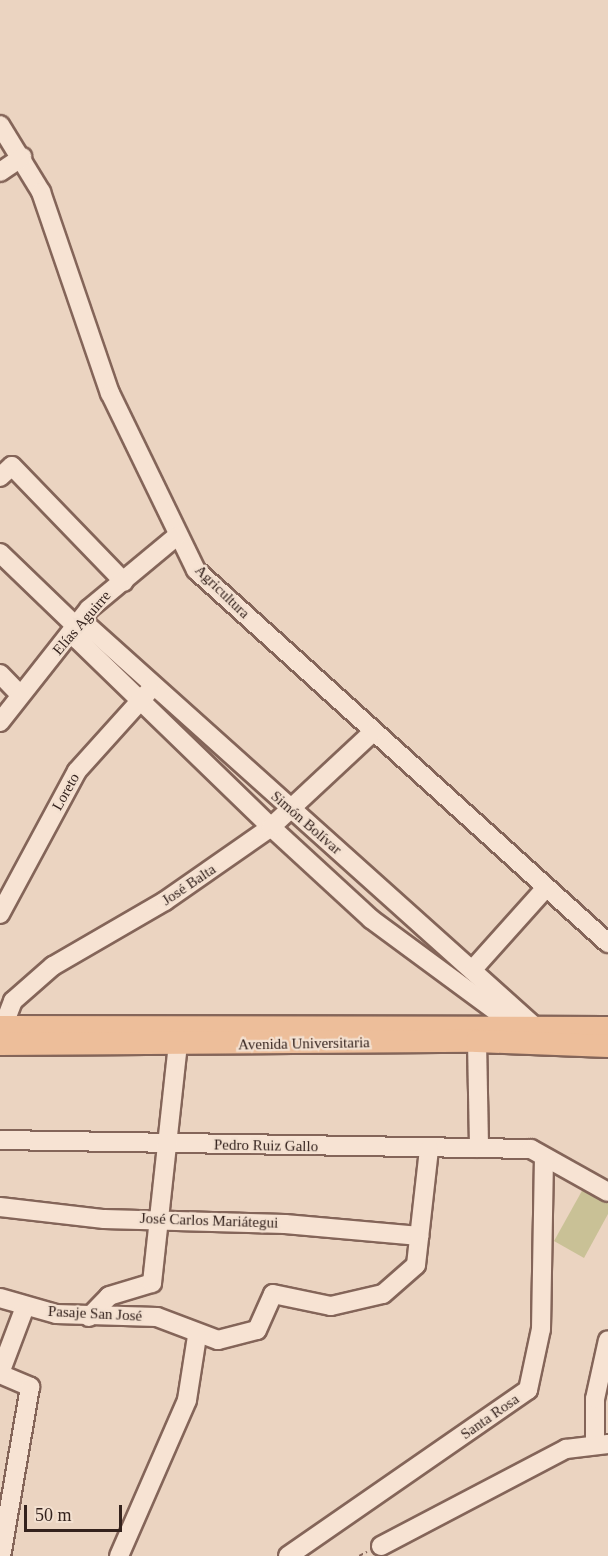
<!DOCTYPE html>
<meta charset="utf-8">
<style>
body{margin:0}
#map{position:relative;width:608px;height:1556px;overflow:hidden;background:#ebd4c1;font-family:"Times New Roman",serif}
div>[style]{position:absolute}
.green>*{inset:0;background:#c9c196}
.path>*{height:2px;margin-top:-1px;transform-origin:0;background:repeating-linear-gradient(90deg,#846559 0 4.5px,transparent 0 7.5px)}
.roads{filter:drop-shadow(2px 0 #846559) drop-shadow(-2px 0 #846559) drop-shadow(0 2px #846559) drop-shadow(0 -2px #846559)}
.minor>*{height:18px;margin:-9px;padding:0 9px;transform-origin:9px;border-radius:9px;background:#f7e3d3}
.major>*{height:22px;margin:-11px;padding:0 11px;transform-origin:11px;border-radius:11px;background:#edbe9a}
span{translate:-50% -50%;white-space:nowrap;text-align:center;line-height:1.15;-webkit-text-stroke:4.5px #f3e0d0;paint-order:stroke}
.street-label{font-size:15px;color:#34221d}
.scale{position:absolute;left:24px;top:1505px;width:98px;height:27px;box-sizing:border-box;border:3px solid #34221d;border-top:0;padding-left:8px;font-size:18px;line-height:21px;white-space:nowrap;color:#34221d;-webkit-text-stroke:4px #f3e0d0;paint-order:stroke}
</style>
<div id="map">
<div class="green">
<i style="clip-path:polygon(583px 1189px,608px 1203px,608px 1214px,584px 1258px,554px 1241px)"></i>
</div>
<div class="path">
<i style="left:359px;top:1556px;width:9px;rotate:-27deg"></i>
</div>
<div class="roads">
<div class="minor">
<i style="left:0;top:125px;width:79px;rotate:58.5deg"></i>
<i style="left:41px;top:192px;width:213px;rotate:71.1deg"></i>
<i style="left:110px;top:393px;width:197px;rotate:64.1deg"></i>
<i style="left:196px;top:570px;width:556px;rotate:42.16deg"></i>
<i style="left:0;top:172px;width:27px;rotate:-34deg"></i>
<i style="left:0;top:477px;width:16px;rotate:-43deg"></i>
<i style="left:12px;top:466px;width:161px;rotate:46deg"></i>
<i style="left:0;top:553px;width:107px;rotate:43.9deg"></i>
<i style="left:77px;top:627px;width:13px;rotate:86deg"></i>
<i style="left:78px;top:640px;width:269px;rotate:44.1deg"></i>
<i style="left:271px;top:827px;width:136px;rotate:42.6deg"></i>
<i style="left:371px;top:919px;width:179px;rotate:36.4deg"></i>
<i style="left:77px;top:627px;width:12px"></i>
<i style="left:89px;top:627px;width:598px;rotate:41.88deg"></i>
<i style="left:0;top:674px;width:29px;rotate:46deg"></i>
<i style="left:0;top:722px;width:144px;rotate:-51.8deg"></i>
<i style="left:89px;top:609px;width:114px;rotate:-39.7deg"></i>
<i style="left:0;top:914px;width:162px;rotate:-61.7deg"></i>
<i style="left:77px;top:771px;width:108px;rotate:-48deg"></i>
<i style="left:474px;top:968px;width:106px;rotate:-48.1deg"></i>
<i style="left:3px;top:1027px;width:28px;rotate:-69deg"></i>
<i style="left:13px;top:1001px;width:53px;rotate:-41.2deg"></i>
<i style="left:53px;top:966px;width:129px;rotate:-30.1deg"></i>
<i style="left:165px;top:901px;width:129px;rotate:-34.9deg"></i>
<i style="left:271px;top:827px;width:139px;rotate:-43deg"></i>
<i style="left:477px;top:1041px;width:107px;rotate:88.9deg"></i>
<i style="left:0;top:1140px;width:531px;rotate:0.97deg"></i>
<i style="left:531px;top:1149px;width:88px;rotate:29.2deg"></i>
<i style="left:0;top:1207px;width:105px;rotate:6.6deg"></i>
<i style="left:104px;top:1219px;width:181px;rotate:1.6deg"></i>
<i style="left:285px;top:1224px;width:135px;rotate:5.1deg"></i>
<i style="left:0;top:1298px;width:58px;rotate:15.9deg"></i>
<i style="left:56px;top:1314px;width:101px;rotate:1.7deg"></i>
<i style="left:157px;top:1317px;width:65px;rotate:20.7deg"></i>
<i style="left:218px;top:1340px;width:40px;rotate:-14.4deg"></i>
<i style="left:257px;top:1330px;width:39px;rotate:-66deg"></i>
<i style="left:273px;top:1294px;width:59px;rotate:11.7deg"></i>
<i style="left:331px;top:1306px;width:53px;rotate:-13deg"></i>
<i style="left:383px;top:1294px;width:44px;rotate:-41.3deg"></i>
<i style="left:416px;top:1265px;width:117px;rotate:-83.6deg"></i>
<i style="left:89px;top:1317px;width:29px;rotate:-46deg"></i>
<i style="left:109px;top:1296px;width:45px;rotate:-16.8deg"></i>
<i style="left:152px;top:1283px;width:239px;rotate:-83.8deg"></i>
<i style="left:0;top:1373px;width:71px;rotate:-69.3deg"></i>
<i style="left:0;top:1374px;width:33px;rotate:23deg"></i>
<i style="left:30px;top:1387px;width:171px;rotate:99.7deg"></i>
<i style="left:595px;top:1443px;width:44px;rotate:-90deg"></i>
<i style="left:595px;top:1399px;width:60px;rotate:-77.6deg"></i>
<i style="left:381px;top:1546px;width:209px;rotate:-27.7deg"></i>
<i style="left:566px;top:1449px;width:42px;rotate:-6.8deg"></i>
<i style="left:119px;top:1556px;width:170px;rotate:-66.4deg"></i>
<i style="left:187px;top:1400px;width:65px;rotate:-81.1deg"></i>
<i style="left:288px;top:1556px;width:292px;rotate:-34.7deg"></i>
<i style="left:528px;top:1390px;width:62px;rotate:-78deg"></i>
<i style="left:541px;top:1329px;width:172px;rotate:-89deg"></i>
</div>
<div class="major">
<i style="left:0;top:1027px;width:608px;rotate:0.09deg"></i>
<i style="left:0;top:1044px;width:477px;rotate:-0.4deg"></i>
<i style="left:477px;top:1041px;width:131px;rotate:2.2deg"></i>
</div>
</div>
<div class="street-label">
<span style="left:222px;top:592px;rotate:44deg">Agricultura</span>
<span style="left:82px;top:623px;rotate:-49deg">Elías Aguirre</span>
<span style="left:66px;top:792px;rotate:-61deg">Loreto</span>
<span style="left:306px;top:823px;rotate:41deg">Simón Bolívar</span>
<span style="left:189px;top:885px;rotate:-34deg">José Balta</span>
<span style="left:304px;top:1044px;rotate:-1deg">Avenida Universitaria</span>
<span style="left:266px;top:1146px;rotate:1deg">Pedro Ruiz Gallo</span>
<span style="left:209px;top:1221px;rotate:2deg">José Carlos Mariátegui</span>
<span style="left:95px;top:1314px;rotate:3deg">Pasaje San José</span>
<span style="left:490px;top:1417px;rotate:-35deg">Santa Rosa</span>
</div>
<div class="scale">50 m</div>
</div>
